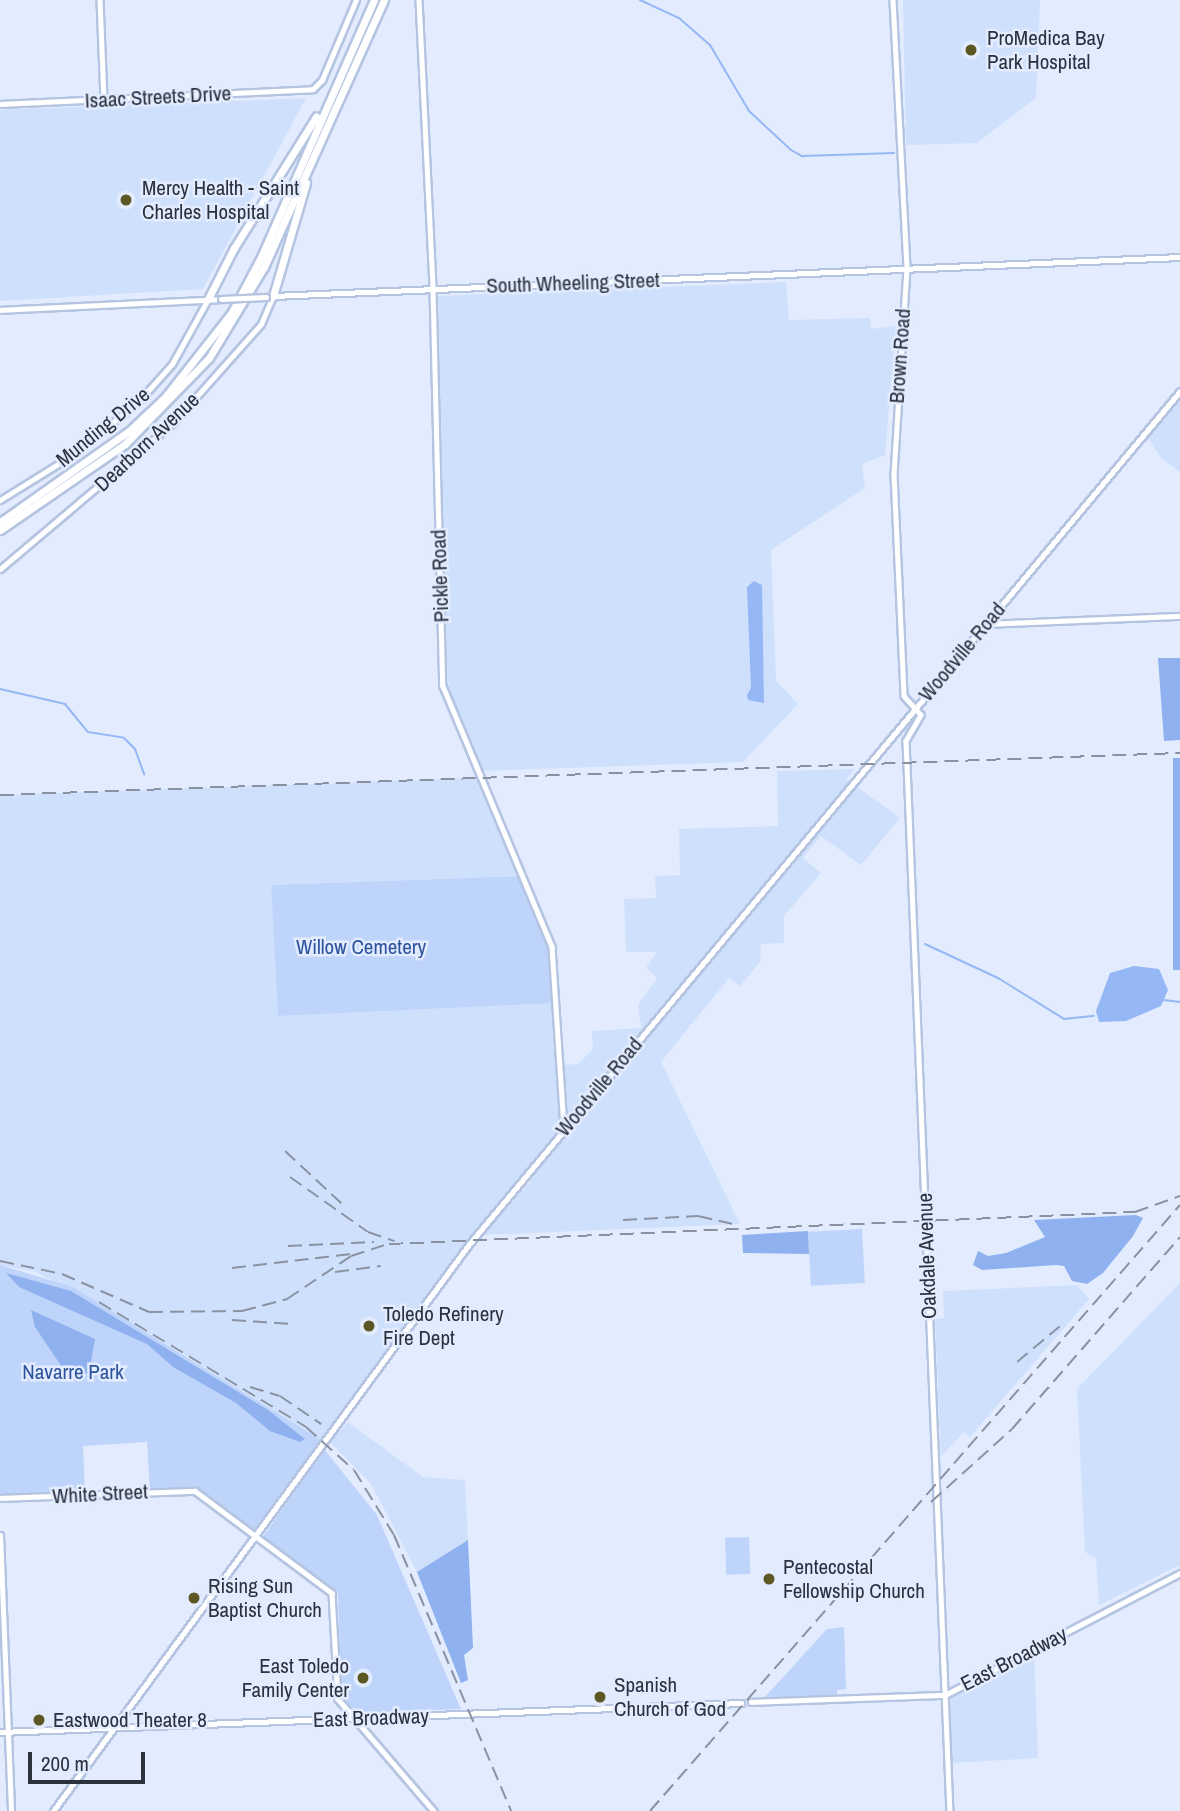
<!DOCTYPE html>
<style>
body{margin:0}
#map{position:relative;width:1180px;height:1811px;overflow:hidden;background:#e2ecfe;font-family:"Archivo Narrow",sans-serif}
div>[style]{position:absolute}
.built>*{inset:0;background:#cfe0fd}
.green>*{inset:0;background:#bfd4fa;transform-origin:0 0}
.forest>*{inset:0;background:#8fb1ef;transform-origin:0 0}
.water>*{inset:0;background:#95b7f6}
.stream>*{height:2px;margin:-1px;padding:0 1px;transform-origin:1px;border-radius:1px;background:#95b7f6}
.roads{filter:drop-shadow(2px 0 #b4c4e1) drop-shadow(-2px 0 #b4c4e1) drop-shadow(0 2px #b4c4e1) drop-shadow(0 -2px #b4c4e1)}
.tertiary>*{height:4.5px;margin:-2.25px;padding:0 2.25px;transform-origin:2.25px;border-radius:2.25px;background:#fff}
.primary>*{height:5px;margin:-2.5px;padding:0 2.5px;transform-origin:2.5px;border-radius:2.5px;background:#fff}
.motorway>*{height:7px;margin:-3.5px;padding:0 3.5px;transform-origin:3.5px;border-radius:3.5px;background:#fff}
.rail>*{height:2px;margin-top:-1px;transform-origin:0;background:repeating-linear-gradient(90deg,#8a92a2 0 14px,transparent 0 21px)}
.bridges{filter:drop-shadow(2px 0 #b4c4e1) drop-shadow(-2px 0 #b4c4e1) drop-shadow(0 2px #b4c4e1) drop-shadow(0 -2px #b4c4e1)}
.primary-bridge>*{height:5px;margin:-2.5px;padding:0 2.5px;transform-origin:2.5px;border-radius:2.5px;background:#fff}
.dots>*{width:19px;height:19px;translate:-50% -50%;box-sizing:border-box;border:4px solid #e2ecfe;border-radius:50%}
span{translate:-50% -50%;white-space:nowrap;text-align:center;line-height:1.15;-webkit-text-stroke:5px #e2ecfe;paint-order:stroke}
.poi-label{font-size:21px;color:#2b313d}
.left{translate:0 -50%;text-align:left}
.right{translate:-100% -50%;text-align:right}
.street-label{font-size:21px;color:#2b313d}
.park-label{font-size:21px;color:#2d539d}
.scale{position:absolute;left:28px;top:1752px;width:117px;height:32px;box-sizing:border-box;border:4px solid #2b313d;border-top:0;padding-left:9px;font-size:21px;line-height:24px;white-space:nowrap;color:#2b313d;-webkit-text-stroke:5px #e2ecfe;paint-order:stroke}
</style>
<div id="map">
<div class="built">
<i style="clip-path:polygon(903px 0,1040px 0,1036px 98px,977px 143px,906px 145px)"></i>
<i style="clip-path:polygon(306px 98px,203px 289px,0 301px,0 110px)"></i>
<i style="clip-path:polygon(786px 282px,789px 320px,870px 318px,871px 329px,896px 326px,885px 455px,862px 464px,865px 488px,771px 550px,776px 681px,798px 704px,743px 762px,481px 771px,452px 704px,447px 675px,438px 296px)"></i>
<i style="clip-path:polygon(1180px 398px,1180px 472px,1162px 459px,1147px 436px)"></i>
<i style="clip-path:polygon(855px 769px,846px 779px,900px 818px,861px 865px,821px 836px,803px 858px,821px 873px,784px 916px,784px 943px,761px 944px,760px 962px,740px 986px,729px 978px,661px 1062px,740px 1224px,482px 1235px,530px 1182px,548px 1150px,473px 1240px,323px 1441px,148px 1332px,36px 1272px,0 1265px,0 795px,479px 778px,522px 876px,271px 885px,278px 1016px,557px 1003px,564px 1121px,564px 1065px,578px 1064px,593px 1049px,592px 1031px,641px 1028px,638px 1005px,657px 978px,646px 968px,657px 952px,626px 952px,624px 899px,656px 898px,655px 876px,680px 875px,679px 829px,778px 826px,777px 771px)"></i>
<i style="clip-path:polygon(1180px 1283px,1180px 1565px,1099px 1605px,1096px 1558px,1085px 1552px,1077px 1389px)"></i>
<i style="clip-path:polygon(1077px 1285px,1089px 1299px,970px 1437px,964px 1432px,941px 1456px,935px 1319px,944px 1318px,943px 1291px)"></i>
<i style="clip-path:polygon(348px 1422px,423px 1477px,465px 1480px,468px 1540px,417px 1572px,371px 1484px,330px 1442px)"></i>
<i style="clip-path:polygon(1034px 1651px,1038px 1758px,950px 1763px,948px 1696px)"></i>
</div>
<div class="green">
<i style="clip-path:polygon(522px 876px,552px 947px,557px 1003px,278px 1016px,271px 885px)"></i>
<i style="left:862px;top:1229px;width:54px;height:54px;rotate:87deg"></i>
<i style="clip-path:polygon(0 1265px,73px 1287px,323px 1441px,255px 1535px,195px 1491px,150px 1491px,147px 1442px,83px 1446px,85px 1494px,0 1498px)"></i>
<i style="clip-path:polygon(324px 1449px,377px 1515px,461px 1709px,358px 1713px,341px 1697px,338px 1592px,263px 1537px)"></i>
<i style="left:749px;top:1537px;width:37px;height:24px;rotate:88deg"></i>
<i style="clip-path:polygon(844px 1627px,846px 1689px,837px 1690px,837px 1696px,764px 1698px,827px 1629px)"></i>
</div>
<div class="forest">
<i style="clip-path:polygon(1158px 658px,1180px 658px,1180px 740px,1164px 741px)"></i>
<i style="left:1180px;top:758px;width:212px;height:7px;rotate:90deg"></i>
<i style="clip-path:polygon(1136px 1215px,1143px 1218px,1133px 1236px,1103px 1273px,1087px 1284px,1072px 1281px,1064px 1266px,1056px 1265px,982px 1270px,973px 1265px,978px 1251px,988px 1256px,1006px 1253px,1045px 1237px,1034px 1220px)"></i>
<i style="clip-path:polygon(808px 1231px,809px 1254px,743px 1253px,742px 1235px)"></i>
<i style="clip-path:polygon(6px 1273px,71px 1291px,268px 1410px,305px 1439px,300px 1442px,270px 1431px,236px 1403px,173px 1367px,147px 1344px,19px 1287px)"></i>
<i style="clip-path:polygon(31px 1310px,95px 1339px,89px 1373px,68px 1376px,35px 1327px)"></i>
<i style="clip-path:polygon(468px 1540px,473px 1648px,464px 1655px,468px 1680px,461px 1683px,417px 1572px)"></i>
</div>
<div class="water">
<i style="clip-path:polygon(754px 581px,762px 585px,764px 703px,748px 700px,747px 695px,751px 688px,747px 587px)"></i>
<i style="clip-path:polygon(1134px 966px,1159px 969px,1168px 990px,1161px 1006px,1126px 1021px,1099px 1022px,1096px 1011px,1110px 973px)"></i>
</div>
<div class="stream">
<i style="left:640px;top:0;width:43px;rotate:24.8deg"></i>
<i style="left:679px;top:18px;width:41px;rotate:41.1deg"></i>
<i style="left:710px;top:45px;width:77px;rotate:59.4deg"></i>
<i style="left:749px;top:111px;width:57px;rotate:42.9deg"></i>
<i style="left:791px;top:150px;width:13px;rotate:29deg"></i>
<i style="left:802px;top:156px;width:92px;rotate:-1.9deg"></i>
<i style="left:0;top:689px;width:67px;rotate:13deg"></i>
<i style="left:65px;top:704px;width:36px;rotate:51deg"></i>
<i style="left:88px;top:732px;width:36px;rotate:9deg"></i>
<i style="left:124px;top:738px;width:16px;rotate:45deg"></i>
<i style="left:135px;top:749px;width:27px;rotate:70deg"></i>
<i style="left:925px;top:944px;width:81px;rotate:25deg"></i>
<i style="left:998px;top:978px;width:78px;rotate:31.8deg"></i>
<i style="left:1064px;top:1019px;width:30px;rotate:-6deg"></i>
<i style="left:1164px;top:1000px;width:16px;rotate:7deg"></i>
</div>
<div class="roads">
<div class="tertiary">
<i style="left:100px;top:0;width:99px;rotate:87.7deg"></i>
<i style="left:419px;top:0;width:289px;rotate:87.2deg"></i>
<i style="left:433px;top:289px;width:397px;rotate:88.6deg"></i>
<i style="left:443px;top:686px;width:283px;rotate:67.3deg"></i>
<i style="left:552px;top:947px;width:182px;rotate:86.2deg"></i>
<i style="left:893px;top:0;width:268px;rotate:87deg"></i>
<i style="left:907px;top:268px;width:206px;rotate:93.6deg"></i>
<i style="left:894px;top:474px;width:222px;rotate:87.4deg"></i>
<i style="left:904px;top:696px;width:25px;rotate:48deg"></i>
<i style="left:921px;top:715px;width:30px;rotate:120deg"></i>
<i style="left:906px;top:741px;width:1071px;rotate:87.65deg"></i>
<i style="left:0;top:104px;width:313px;rotate:-2.7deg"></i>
<i style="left:313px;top:89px;width:13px;rotate:-45deg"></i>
<i style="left:322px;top:80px;width:87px;rotate:-67deg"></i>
<i style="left:273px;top:296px;width:908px;rotate:-2.46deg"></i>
<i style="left:986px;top:624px;width:194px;rotate:-2.4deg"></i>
<i style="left:0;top:1498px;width:195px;rotate:-2.1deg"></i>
<i style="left:195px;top:1491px;width:171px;rotate:36.7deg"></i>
<i style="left:332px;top:1593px;width:106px;rotate:86.8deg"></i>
<i style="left:338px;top:1699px;width:148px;rotate:49.4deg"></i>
<i style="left:751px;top:1702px;width:194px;rotate:-2.1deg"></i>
<i style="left:945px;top:1695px;width:265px;rotate:-27.4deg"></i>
<i style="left:0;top:1732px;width:742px;rotate:-2.24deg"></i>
</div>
<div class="primary">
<i style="left:0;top:310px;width:221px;rotate:-2.8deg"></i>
<i style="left:0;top:500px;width:87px;rotate:-31.9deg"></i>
<i style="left:74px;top:454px;width:84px;rotate:-39.2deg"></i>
<i style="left:139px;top:401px;width:50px;rotate:-48.3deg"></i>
<i style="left:172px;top:364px;width:74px;rotate:-61deg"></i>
<i style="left:0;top:569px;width:226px;rotate:-40.2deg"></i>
<i style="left:173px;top:423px;width:132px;rotate:-48.4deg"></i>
<i style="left:261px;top:324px;width:30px;rotate:-67deg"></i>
<i style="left:273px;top:296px;width:7px;rotate:172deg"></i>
<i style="left:0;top:1535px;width:276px;rotate:87.7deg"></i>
<i style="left:53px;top:1811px;width:705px;rotate:-53.72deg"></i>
<i style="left:470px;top:1243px;width:1109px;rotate:-50.19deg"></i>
</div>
<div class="motorway">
<i style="left:273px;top:296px;width:118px;rotate:-73.7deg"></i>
<i style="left:208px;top:299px;width:57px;rotate:-63deg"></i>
<i style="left:234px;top:248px;width:155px;rotate:-58deg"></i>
<i style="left:0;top:522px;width:158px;rotate:-35.2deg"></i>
<i style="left:129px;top:431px;width:51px;rotate:-43.4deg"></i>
<i style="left:166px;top:396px;width:107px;rotate:-51.8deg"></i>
<i style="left:232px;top:312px;width:64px;rotate:-62.2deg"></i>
<i style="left:262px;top:255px;width:279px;rotate:-66.3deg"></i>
<i style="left:0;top:530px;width:152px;rotate:-34.5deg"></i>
<i style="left:125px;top:444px;width:120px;rotate:-45.7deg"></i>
<i style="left:209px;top:358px;width:106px;rotate:-58.9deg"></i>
<i style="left:264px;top:267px;width:293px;rotate:-65.8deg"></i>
</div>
</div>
<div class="rail">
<i style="left:0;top:795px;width:1181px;rotate:-2.04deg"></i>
<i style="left:285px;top:1151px;width:78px;rotate:42.9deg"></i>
<i style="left:290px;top:1177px;width:95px;rotate:35.2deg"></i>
<i style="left:368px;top:1232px;width:28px;rotate:19deg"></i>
<i style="left:623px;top:1220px;width:75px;rotate:-3.1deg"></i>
<i style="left:698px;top:1216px;width:37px;rotate:13deg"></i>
<i style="left:288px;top:1246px;width:86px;rotate:-2.7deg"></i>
<i style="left:0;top:1261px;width:63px;rotate:11.8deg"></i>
<i style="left:62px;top:1274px;width:95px;rotate:23.6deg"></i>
<i style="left:149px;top:1312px;width:93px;rotate:-0.6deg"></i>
<i style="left:242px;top:1311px;width:47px;rotate:-14.9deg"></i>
<i style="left:287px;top:1299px;width:77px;rotate:-33.9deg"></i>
<i style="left:351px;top:1256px;width:40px;rotate:-18deg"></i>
<i style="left:389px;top:1244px;width:747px;rotate:-2.46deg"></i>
<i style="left:1135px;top:1212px;width:48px;rotate:-19.6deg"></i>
<i style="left:232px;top:1268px;width:120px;rotate:-6.7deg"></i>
<i style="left:335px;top:1272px;width:46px;rotate:-7.4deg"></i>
<i style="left:99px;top:1302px;width:242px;rotate:31.1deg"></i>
<i style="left:306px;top:1427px;width:64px;rotate:41.9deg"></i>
<i style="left:354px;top:1470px;width:76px;rotate:58.4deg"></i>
<i style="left:394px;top:1535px;width:300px;rotate:67deg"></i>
<i style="left:232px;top:1320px;width:60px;rotate:3.8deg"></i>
<i style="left:1017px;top:1362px;width:62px;rotate:-39.8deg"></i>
<i style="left:250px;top:1387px;width:31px;rotate:17deg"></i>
<i style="left:280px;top:1396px;width:50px;rotate:34.3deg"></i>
<i style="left:931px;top:1502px;width:109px;rotate:-42deg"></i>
<i style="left:1012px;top:1429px;width:255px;rotate:-48.8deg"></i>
<i style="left:650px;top:1811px;width:805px;rotate:-48.83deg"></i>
</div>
<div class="bridges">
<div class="primary-bridge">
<i style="left:221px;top:299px;width:45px;rotate:-2.5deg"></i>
</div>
</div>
<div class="dots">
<i style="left:971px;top:50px;background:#5d5723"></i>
<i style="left:126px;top:200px;background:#5d5723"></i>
<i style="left:369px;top:1326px;background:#5d5723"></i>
<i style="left:769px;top:1579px;background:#5d5723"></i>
<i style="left:194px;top:1598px;background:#5d5723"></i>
<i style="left:363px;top:1678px;background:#5d5723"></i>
<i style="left:600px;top:1697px;background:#5d5723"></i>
<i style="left:39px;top:1720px;background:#5d5723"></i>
</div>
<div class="poi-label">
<span class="left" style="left:987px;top:50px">ProMedica Bay<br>Park Hospital</span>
<span class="left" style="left:142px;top:200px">Mercy Health - Saint<br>Charles Hospital</span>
<span class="left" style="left:383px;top:1326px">Toledo Refinery<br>Fire Dept</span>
<span class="left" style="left:783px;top:1579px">Pentecostal<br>Fellowship Church</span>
<span class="left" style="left:208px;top:1598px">Rising Sun<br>Baptist Church</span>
<span class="right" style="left:349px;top:1678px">East Toledo<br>Family Center</span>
<span class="left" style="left:614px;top:1697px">Spanish<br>Church of God</span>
<span class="left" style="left:53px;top:1720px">Eastwood Theater 8</span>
</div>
<div class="street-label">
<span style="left:158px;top:97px;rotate:-3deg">Isaac Streets Drive</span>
<span style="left:573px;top:283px;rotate:-2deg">South Wheeling Street</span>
<span style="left:900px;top:356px;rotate:-86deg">Brown Road</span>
<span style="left:103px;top:427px;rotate:-39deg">Munding Drive</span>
<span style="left:147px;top:442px;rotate:-43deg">Dearborn Avenue</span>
<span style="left:440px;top:576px;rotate:-92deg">Pickle Road</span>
<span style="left:962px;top:652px;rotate:-50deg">Woodville Road</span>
<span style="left:599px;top:1087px;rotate:-50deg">Woodville Road</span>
<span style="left:927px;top:1256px;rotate:-92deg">Oakdale Avenue</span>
<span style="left:100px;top:1494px;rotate:-3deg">White Street</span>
<span style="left:1014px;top:1659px;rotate:-27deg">East Broadway</span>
<span style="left:371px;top:1718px;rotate:-2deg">East Broadway</span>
</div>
<div class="park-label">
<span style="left:361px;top:947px">Willow Cemetery</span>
<span style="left:73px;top:1372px">Navarre Park</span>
</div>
<div class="scale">200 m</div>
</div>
